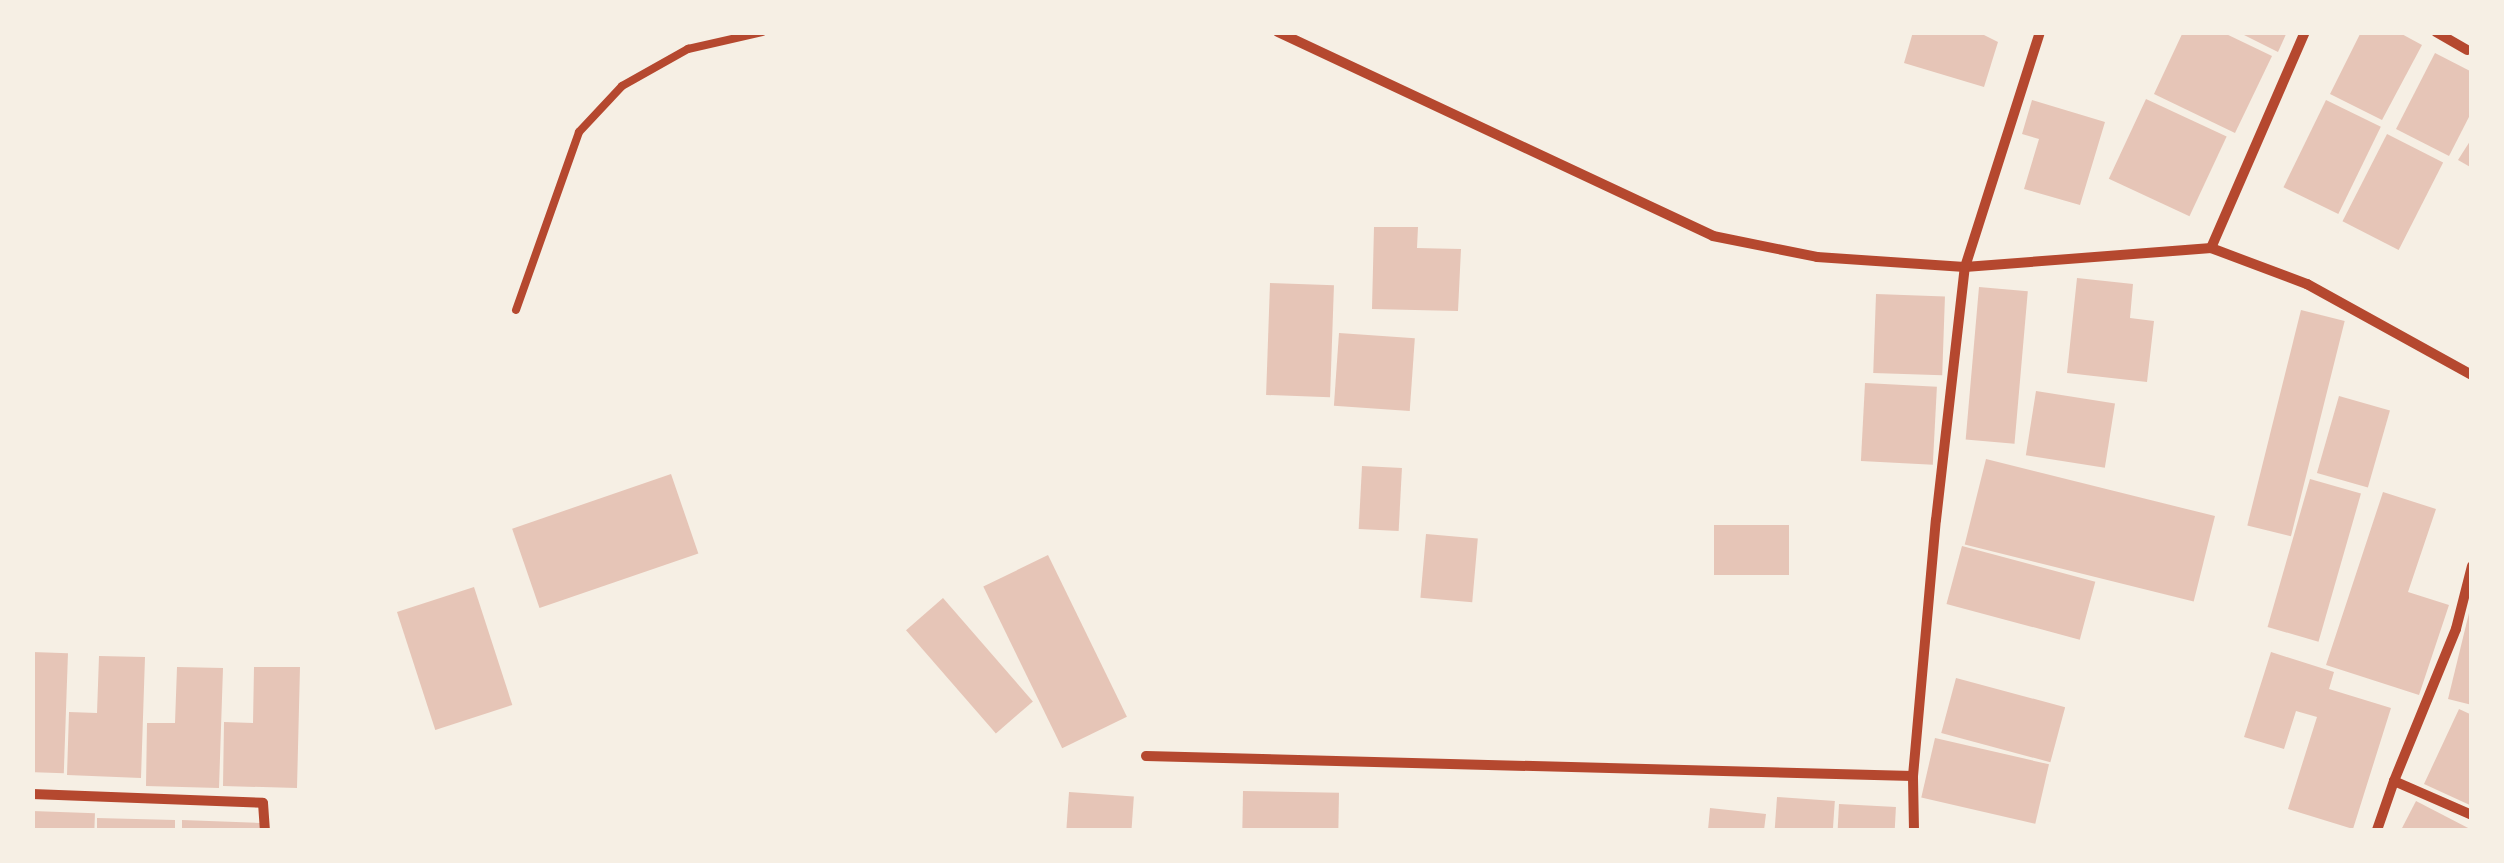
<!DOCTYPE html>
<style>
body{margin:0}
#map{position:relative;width:2504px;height:863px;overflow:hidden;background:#f6efe4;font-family:Spectral,serif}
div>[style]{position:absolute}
.building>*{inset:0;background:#e6c5b7;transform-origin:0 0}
.service>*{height:8px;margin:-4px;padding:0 4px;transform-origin:4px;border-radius:4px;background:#b5482f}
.minor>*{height:10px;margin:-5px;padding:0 5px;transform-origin:5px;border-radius:5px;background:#b5482f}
span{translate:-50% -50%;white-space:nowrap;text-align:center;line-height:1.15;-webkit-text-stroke:9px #f6efe4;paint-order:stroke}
.frame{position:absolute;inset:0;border:35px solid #f6efe4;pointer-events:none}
</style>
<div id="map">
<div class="building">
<i style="clip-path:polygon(1913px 32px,1978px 32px,1998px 42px,1984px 87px,1904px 63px)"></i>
<i style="clip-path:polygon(2183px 32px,2222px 32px,2272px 56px,2235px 133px,2154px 94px)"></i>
<i style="clip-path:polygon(2238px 32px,2287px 32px,2278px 52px)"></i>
<i style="clip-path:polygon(2361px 32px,2398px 32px,2422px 45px,2382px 120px,2330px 94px)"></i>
<i style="clip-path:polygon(2435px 53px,2472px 72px,2472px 111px,2449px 156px,2396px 129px)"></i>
<i style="left:2146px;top:99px;width:89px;height:88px;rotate:25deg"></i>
<i style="clip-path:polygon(2032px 100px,2105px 122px,2080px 205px,2024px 189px,2039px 139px,2022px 134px)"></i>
<i style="left:2326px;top:100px;width:61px;height:97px;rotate:26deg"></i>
<i style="left:2387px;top:134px;width:63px;height:98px;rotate:27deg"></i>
<i style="clip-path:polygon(2472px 138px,2472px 168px,2458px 160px)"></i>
<i style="clip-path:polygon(1374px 227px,1418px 227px,1417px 248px,1461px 249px,1458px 311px,1372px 309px)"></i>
<i style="clip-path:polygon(2077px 278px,2133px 284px,2130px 318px,2154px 321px,2147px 382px,2067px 373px)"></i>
<i style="left:1270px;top:283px;width:64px;height:112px;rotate:2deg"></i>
<i style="left:1979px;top:287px;width:49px;height:153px;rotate:5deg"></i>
<i style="left:1876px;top:294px;width:69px;height:79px;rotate:2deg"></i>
<i style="left:2301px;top:310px;width:45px;height:222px;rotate:14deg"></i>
<i style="left:1339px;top:333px;width:76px;height:73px;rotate:4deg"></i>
<i style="left:1865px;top:383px;width:72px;height:78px;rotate:3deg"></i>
<i style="left:2036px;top:391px;width:80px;height:65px;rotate:9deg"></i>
<i style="left:2339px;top:396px;width:53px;height:80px;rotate:16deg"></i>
<i style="left:1986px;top:459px;width:236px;height:88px;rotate:14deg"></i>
<i style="left:1362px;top:466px;width:40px;height:63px;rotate:3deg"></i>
<i style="left:671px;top:474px;width:84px;height:168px;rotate:71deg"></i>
<i style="left:2310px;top:479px;width:53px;height:154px;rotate:16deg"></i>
<i style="clip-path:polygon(2383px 492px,2436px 509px,2408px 592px,2449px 605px,2419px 695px,2326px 665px)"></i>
<i style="left:1714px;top:525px;width:75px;height:50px"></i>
<i style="left:1426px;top:534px;width:52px;height:64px;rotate:5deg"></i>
<i style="left:1962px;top:546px;width:138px;height:60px;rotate:15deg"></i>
<i style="left:1048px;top:555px;width:180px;height:72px;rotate:64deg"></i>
<i style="left:474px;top:587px;width:124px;height:81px;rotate:72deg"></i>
<i style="left:943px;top:598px;width:137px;height:49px;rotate:49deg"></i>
<i style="clip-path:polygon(2470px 609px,2472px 609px,2472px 705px,2448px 699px)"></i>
<i style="left:32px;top:652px;width:36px;height:120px;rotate:2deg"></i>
<i style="clip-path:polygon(2271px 652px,2334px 672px,2329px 689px,2391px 708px,2353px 829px,2288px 809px,2317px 717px,2296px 711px,2284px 749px,2244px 737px)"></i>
<i style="clip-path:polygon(99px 656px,145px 657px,141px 778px,67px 775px,69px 712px,97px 713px)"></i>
<i style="clip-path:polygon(177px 667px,223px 668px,219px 788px,146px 786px,147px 723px,175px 723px)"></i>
<i style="clip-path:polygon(254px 667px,300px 667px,297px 788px,223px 786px,224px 722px,253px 723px)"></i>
<i style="left:1956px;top:678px;width:113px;height:57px;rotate:15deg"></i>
<i style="clip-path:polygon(2459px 709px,2472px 715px,2472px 806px,2424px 784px)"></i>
<i style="left:1935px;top:738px;width:117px;height:61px;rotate:13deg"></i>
<i style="left:1243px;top:791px;width:96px;height:39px;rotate:1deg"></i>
<i style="left:1069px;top:792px;width:65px;height:38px;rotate:4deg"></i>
<i style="left:1777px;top:797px;width:58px;height:33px;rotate:4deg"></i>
<i style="clip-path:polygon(2416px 801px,2472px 830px,2401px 830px)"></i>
<i style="left:1839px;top:804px;width:57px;height:26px;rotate:3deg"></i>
<i style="clip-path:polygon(1710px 808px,1766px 814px,1764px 830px,1708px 830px)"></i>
<i style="left:32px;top:811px;width:63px;height:19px;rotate:2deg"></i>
<i style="clip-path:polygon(97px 818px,175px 820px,175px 830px,97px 830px)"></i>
<i style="clip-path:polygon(182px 820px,260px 823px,260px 830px,182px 830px)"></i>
</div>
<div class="service">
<i style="left:516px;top:310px;width:189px;rotate:-70.5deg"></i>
<i style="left:579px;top:132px;width:63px;rotate:-46.9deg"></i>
<i style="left:622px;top:86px;width:76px;rotate:-29.3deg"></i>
<i style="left:688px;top:49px;width:76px;rotate:-12.9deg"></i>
</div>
<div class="minor">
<i style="left:1278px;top:32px;width:480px;rotate:25.1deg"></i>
<i style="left:1713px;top:236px;width:106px;rotate:11.4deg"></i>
<i style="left:1817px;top:257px;width:148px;rotate:3.9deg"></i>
<i style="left:1965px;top:267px;width:247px;rotate:-4.4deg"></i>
<i style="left:2211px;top:248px;width:103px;rotate:20.6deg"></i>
<i style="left:2307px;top:284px;width:188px;rotate:28.9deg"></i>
<i style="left:2436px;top:32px;width:36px;rotate:30deg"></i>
<i style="left:2211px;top:248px;width:236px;rotate:-66.5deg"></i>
<i style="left:2472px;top:566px;width:65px;rotate:104.3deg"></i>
<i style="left:2456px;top:629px;width:164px;rotate:112.2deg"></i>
<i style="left:2394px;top:781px;width:85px;rotate:23.6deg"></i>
<i style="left:1146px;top:756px;width:767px;rotate:1.49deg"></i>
<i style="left:32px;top:794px;width:231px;rotate:2.2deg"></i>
<i style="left:263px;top:803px;width:27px;rotate:86deg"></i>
<i style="left:1914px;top:830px;width:54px;rotate:-91.1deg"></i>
<i style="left:1913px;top:776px;width:257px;rotate:-84.9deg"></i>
<i style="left:1936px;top:520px;width:255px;rotate:-83.5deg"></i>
<i style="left:1965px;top:267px;width:247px;rotate:-72.3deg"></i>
<i style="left:2377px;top:830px;width:52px;rotate:-70.9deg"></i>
</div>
<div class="frame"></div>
</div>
